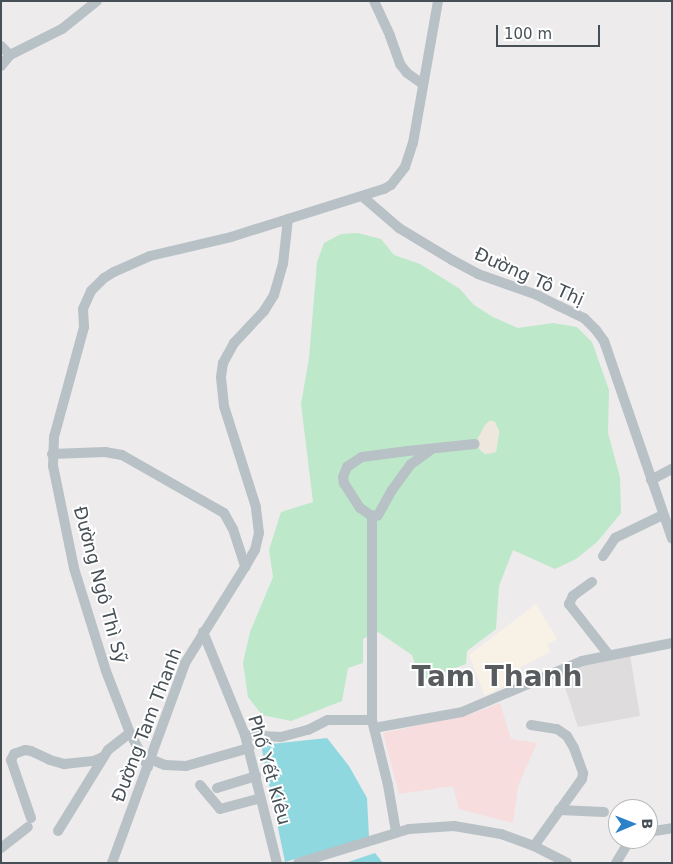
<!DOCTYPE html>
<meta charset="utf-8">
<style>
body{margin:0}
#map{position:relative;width:673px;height:864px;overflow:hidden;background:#eeebec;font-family:"DejaVu Sans",sans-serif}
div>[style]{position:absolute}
.commercial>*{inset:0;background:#f8f1e5}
.education>*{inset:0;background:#dfdcdd}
.medical>*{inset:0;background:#f7dddd}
.green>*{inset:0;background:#bde8c9}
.sand>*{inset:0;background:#eee7dd}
.water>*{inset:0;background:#8fd8e0}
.minor>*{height:10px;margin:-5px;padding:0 5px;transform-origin:5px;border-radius:5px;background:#b8c1c6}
span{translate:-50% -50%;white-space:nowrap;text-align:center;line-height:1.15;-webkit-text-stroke:4px #fff;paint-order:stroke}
.street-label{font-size:18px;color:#465056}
.town-label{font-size:28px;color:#595c5f;font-weight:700}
.frame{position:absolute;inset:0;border:2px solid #465056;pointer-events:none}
.north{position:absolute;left:608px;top:799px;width:50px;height:50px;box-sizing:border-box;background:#fff;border:1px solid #b5b9bb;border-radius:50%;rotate:89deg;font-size:14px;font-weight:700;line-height:20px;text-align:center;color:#465056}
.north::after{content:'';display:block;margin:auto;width:18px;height:22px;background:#2d81c6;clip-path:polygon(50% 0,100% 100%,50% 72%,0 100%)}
.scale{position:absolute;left:496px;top:25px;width:104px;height:22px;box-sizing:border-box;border:2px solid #465056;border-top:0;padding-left:6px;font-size:15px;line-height:18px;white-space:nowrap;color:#465056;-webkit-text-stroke:4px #fff;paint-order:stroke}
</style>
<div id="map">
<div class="commercial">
<i style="clip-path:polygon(536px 604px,557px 639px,547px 645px,550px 652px,517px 669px,522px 676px,485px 696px,469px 655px)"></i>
</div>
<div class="education">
<i style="clip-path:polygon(630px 655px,640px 716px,578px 727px,560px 672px,581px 665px)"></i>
</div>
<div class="medical">
<i style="clip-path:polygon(500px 703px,511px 739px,537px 743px,518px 786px,513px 823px,459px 809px,453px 786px,399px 794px,383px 733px,468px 715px)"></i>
</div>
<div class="green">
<i style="clip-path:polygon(evenodd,358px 233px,381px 239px,394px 255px,420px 264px,460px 289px,474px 305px,493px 317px,518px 328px,553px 323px,577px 327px,592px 342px,609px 390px,608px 433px,620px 477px,621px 513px,597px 542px,576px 559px,555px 569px,513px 550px,499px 586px,496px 629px,467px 651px,466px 664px,420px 681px,412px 655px,378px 632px,363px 639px,363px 663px,348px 668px,342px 701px,291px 721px,262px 715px,248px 697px,243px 663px,250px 632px,273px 577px,269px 550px,281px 512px,313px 502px,301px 404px,309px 358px,317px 262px,324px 243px,341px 234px,358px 233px,489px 421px,495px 422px,499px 433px,496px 452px,485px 454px,479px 449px,489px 421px)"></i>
</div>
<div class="sand">
<i style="clip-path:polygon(494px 421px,499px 430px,496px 452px,488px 454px,479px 449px,477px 440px,485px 425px,489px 421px)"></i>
</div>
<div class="water">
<i style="clip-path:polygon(327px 738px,349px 766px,367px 798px,369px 837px,285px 862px,261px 745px)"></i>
<i style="clip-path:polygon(375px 853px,383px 863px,348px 863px,348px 862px)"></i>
</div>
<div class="minor">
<i style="left:374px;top:1px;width:38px;rotate:65deg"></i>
<i style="left:390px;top:36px;width:30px;rotate:70deg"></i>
<i style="left:400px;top:64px;width:11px;rotate:52deg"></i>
<i style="left:407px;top:73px;width:19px;rotate:35deg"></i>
<i style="left:1px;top:46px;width:13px;rotate:45deg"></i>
<i style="left:1px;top:66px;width:14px;rotate:-51deg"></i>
<i style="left:10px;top:55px;width:58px;rotate:-26.6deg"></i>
<i style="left:62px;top:29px;width:45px;rotate:-38.7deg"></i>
<i style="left:363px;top:197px;width:48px;rotate:40.7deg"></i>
<i style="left:399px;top:228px;width:62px;rotate:31.1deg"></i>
<i style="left:452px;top:260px;width:30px;rotate:28deg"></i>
<i style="left:478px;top:274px;width:63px;rotate:19.6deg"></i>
<i style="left:537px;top:295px;width:25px;rotate:27deg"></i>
<i style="left:559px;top:306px;width:28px;rotate:26deg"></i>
<i style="left:584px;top:318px;width:17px;rotate:45deg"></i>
<i style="left:596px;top:330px;width:14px;rotate:54deg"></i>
<i style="left:604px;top:341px;width:209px;rotate:71deg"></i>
<i style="left:432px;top:449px;width:26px;rotate:144deg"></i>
<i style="left:411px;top:464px;width:32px;rotate:126deg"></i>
<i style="left:392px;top:490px;width:29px;rotate:119deg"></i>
<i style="left:378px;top:515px;width:6px;rotate:171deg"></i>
<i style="left:372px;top:516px;width:14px;rotate:-146deg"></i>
<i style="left:360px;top:508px;width:30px;rotate:-123deg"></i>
<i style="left:344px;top:483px;width:6px;rotate:-99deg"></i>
<i style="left:343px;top:477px;width:11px;rotate:-68deg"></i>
<i style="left:347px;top:467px;width:18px;rotate:-34deg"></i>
<i style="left:362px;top:457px;width:46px;rotate:-7.4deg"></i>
<i style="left:408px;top:451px;width:67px;rotate:-6deg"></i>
<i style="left:52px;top:454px;width:53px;rotate:-2.2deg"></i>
<i style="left:105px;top:452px;width:17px;rotate:10deg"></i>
<i style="left:122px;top:455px;width:117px;rotate:29.6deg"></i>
<i style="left:224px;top:513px;width:18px;rotate:61deg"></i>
<i style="left:233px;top:529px;width:40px;rotate:72deg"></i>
<i style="left:651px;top:480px;width:24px;rotate:-28deg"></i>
<i style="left:372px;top:516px;width:204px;rotate:90deg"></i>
<i style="left:372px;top:720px;width:67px;rotate:76.2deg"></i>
<i style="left:388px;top:785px;width:48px;rotate:80.3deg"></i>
<i style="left:603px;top:556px;width:22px;rotate:-56deg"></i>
<i style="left:615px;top:538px;width:53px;rotate:-25.6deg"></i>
<i style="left:592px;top:582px;width:24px;rotate:144deg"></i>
<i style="left:573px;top:596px;width:9px;rotate:117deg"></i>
<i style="left:569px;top:604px;width:63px;rotate:52deg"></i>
<i style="left:203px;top:632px;width:111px;rotate:67.8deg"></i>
<i style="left:245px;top:735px;width:132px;rotate:76deg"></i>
<i style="left:531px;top:725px;width:26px;rotate:9deg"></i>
<i style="left:557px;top:729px;width:12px;rotate:35deg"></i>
<i style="left:567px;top:736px;width:14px;rotate:60deg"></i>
<i style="left:574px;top:748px;width:27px;rotate:70deg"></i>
<i style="left:583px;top:773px;width:6px;rotate:99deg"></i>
<i style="left:582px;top:779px;width:82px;rotate:125.6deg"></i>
<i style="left:374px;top:728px;width:89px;rotate:-10.3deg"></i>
<i style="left:462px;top:712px;width:130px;rotate:-23deg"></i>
<i style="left:582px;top:661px;width:92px;rotate:-11.3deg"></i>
<i style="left:245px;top:735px;width:36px;rotate:3deg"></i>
<i style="left:281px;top:737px;width:28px;rotate:-15deg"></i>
<i style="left:308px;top:730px;width:22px;rotate:-27deg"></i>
<i style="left:328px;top:720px;width:44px"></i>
<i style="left:150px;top:759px;width:16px;rotate:22deg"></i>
<i style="left:165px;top:765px;width:21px;rotate:3deg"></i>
<i style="left:186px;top:766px;width:66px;rotate:-15.9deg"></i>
<i style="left:148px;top:767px;width:38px;rotate:-118deg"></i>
<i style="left:130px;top:733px;width:66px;rotate:-111.2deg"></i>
<i style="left:106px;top:671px;width:108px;rotate:-107.3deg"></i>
<i style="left:74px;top:568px;width:104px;rotate:-101.6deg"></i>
<i style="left:53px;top:466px;width:29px;rotate:-88deg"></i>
<i style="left:54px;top:437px;width:114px;rotate:-74.7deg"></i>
<i style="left:84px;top:327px;width:18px;rotate:-93deg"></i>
<i style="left:83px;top:309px;width:20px;rotate:-66deg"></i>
<i style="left:91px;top:291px;width:18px;rotate:-45deg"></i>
<i style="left:104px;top:278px;width:12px;rotate:-31deg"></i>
<i style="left:114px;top:272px;width:39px;rotate:-24deg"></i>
<i style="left:150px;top:256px;width:83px;rotate:-13.2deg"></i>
<i style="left:231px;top:237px;width:60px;rotate:-17.5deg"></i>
<i style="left:200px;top:785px;width:31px;rotate:50deg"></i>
<i style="left:220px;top:809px;width:42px;rotate:-15deg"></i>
<i style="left:217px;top:788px;width:41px;rotate:-17.1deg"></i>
<i style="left:559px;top:810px;width:45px;rotate:2.5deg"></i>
<i style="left:31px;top:818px;width:61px;rotate:-109deg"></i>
<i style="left:11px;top:760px;width:7px;rotate:-63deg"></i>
<i style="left:14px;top:754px;width:12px;rotate:-20deg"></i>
<i style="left:25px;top:750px;width:6px;rotate:9deg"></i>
<i style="left:31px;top:751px;width:21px;rotate:25deg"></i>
<i style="left:50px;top:760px;width:15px;rotate:16deg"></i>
<i style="left:64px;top:764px;width:30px;rotate:-6deg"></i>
<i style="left:94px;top:761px;width:10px;rotate:-24deg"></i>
<i style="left:58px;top:831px;width:95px;rotate:-58.3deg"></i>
<i style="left:108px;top:750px;width:28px;rotate:-38deg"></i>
<i style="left:648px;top:832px;width:24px;rotate:-9deg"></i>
<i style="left:1px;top:848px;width:34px;rotate:-38deg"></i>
<i style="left:112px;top:863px;width:213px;rotate:-69.9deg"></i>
<i style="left:185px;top:663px;width:113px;rotate:-58deg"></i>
<i style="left:245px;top:567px;width:20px;rotate:-60deg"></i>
<i style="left:255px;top:550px;width:17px;rotate:-77deg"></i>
<i style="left:259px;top:533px;width:26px;rotate:-97deg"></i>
<i style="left:256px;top:507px;width:106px;rotate:-107.6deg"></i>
<i style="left:224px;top:406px;width:29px;rotate:-96deg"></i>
<i style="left:221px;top:377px;width:14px;rotate:-82deg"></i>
<i style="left:223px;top:363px;width:23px;rotate:-61deg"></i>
<i style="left:234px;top:343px;width:44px;rotate:-46.8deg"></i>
<i style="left:264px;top:311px;width:19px;rotate:-58deg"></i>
<i style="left:274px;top:295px;width:32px;rotate:-74deg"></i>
<i style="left:283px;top:264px;width:45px;rotate:-83.7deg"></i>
<i style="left:288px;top:219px;width:101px;rotate:-17.4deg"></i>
<i style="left:384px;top:189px;width:8px;rotate:-30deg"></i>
<i style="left:391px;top:185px;width:23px;rotate:-52deg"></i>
<i style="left:405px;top:167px;width:25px;rotate:-72deg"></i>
<i style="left:413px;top:143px;width:144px;rotate:-80deg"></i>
<i style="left:298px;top:863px;width:116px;rotate:-17deg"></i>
<i style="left:409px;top:829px;width:45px;rotate:-3.8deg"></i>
<i style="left:454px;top:826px;width:48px;rotate:9.7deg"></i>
<i style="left:501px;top:834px;width:35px;rotate:20deg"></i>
<i style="left:534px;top:846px;width:37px;rotate:27deg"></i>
<i style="left:616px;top:863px;width:23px;rotate:-59deg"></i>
<i style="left:628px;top:843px;width:6px;rotate:-39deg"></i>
</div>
<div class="street-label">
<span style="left:529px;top:277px;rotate:24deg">Đường Tô Thị</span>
<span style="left:100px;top:585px;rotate:75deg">Đường Ngô Thì Sỹ</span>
<span style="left:147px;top:725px;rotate:-69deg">Đường Tam Thanh</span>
<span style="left:269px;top:770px;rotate:74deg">Phố Yết Kiêu</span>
</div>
<div class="town-label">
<span style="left:497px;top:677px">Tam Thanh</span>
</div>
<div class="frame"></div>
<div class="north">B</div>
<div class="scale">100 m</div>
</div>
